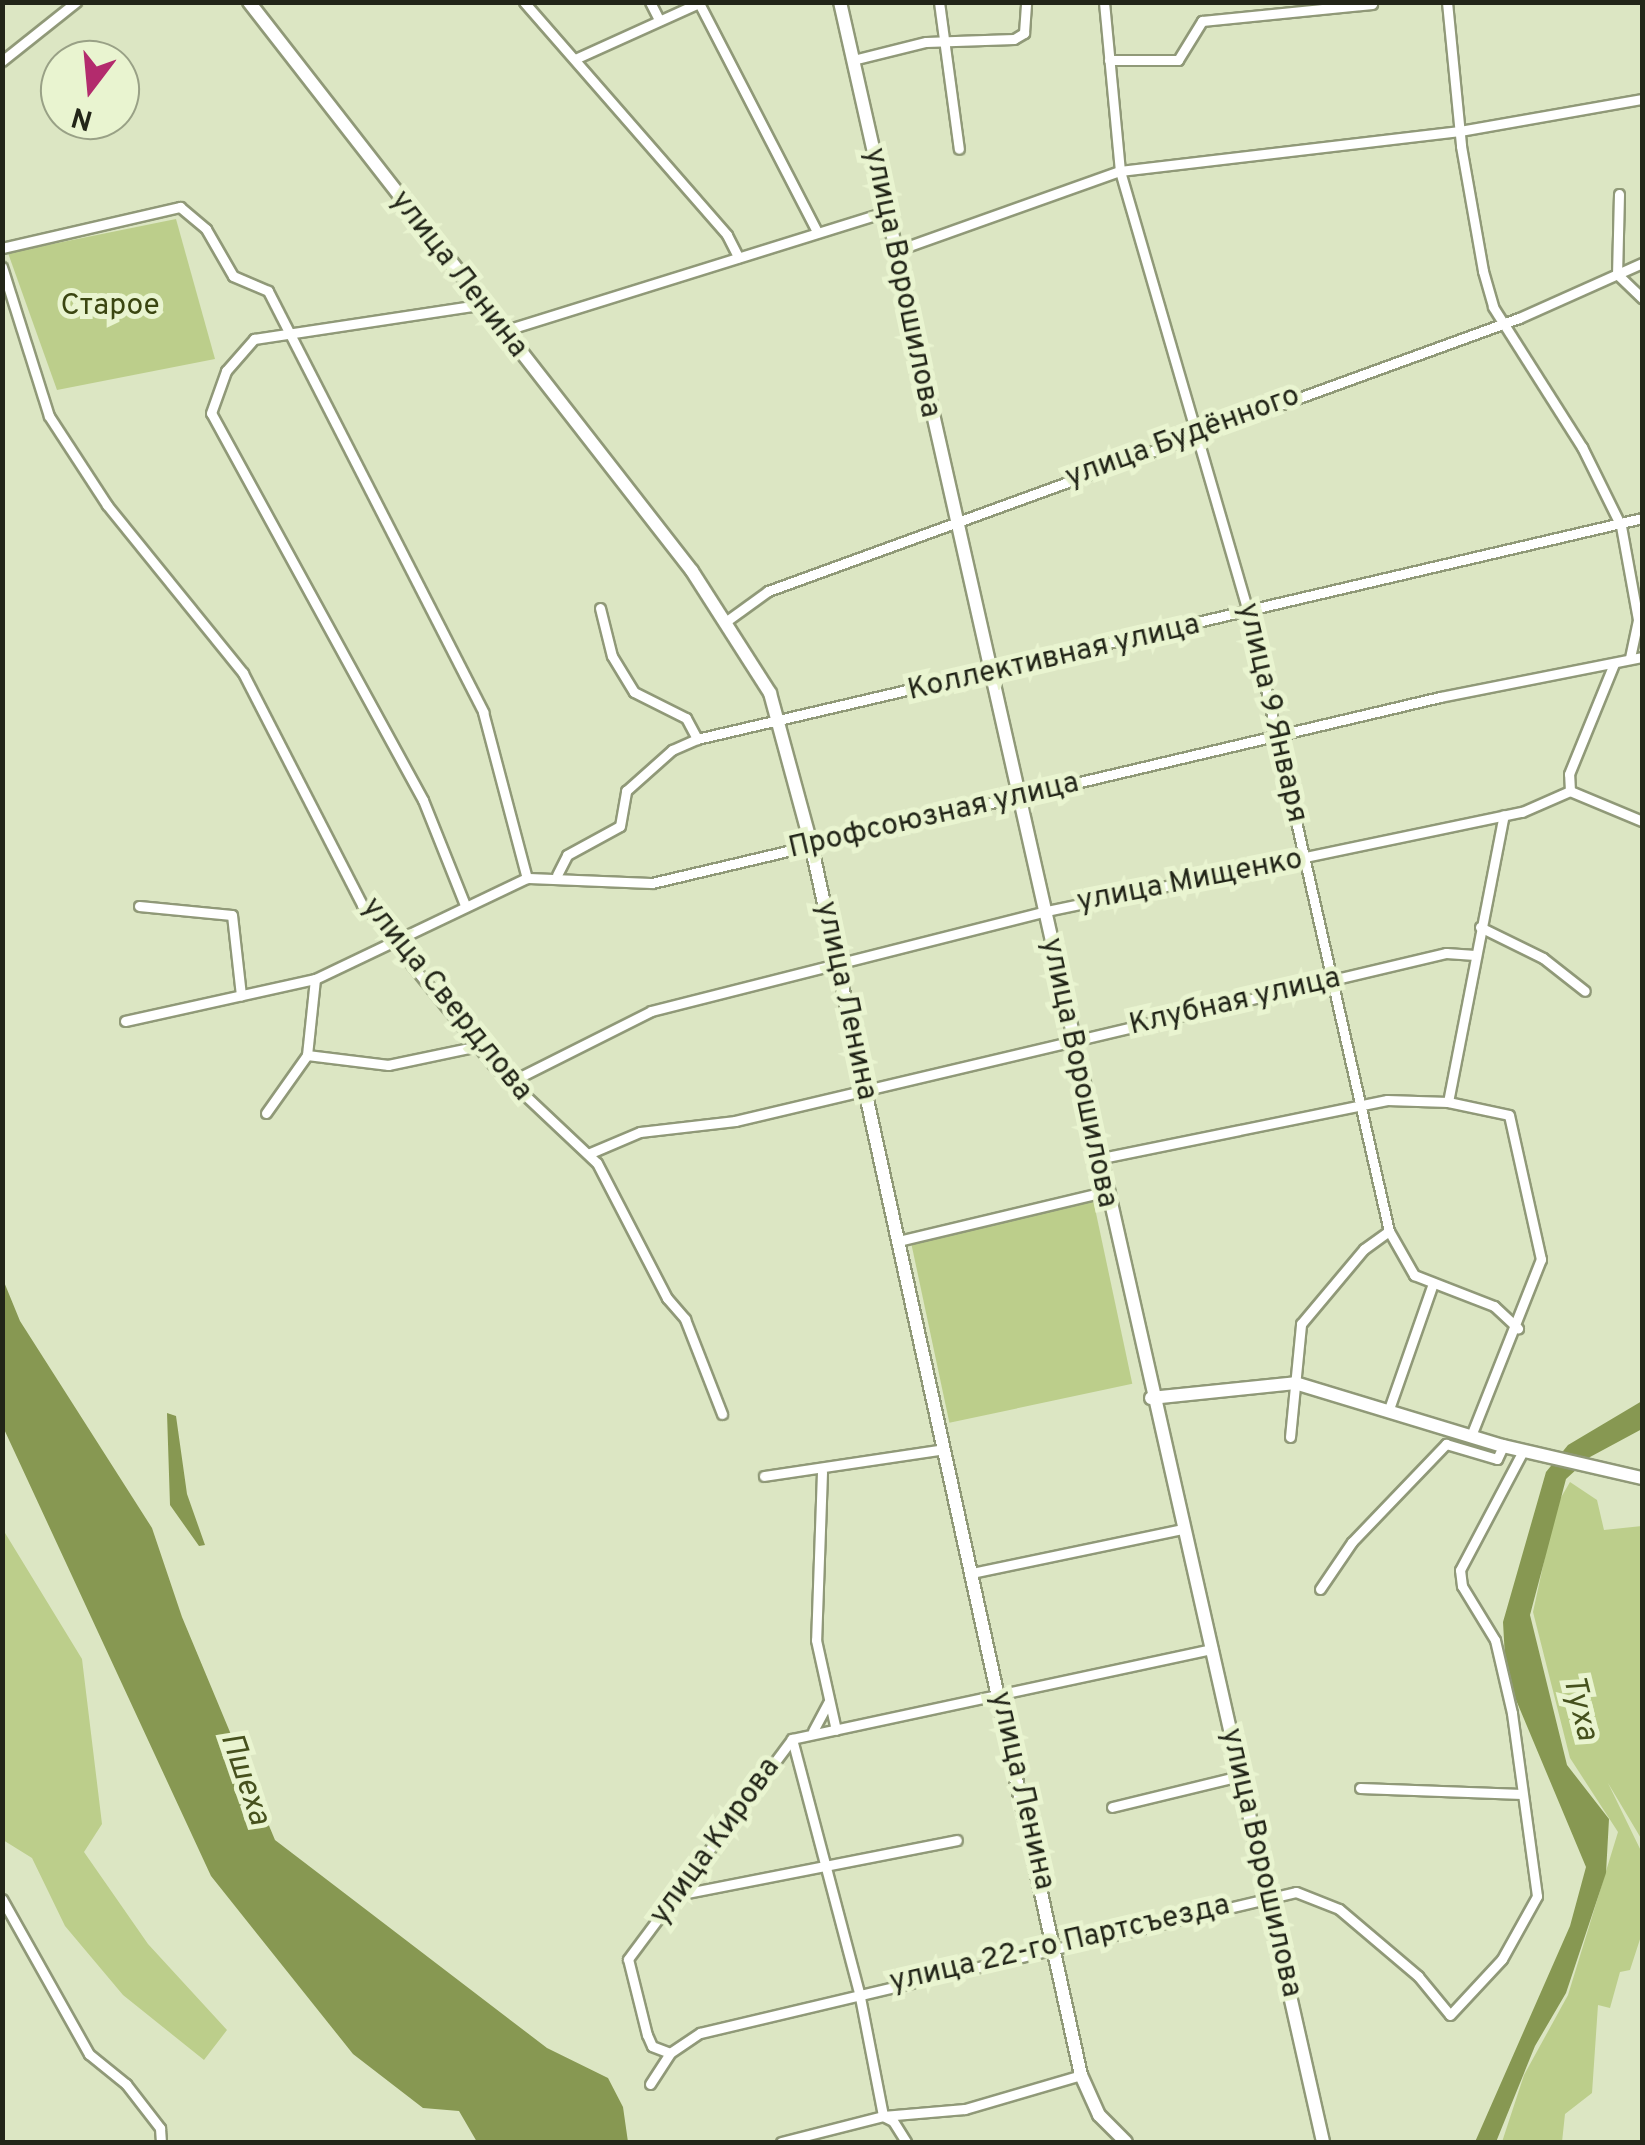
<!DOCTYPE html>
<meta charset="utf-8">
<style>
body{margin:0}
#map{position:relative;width:1645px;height:2145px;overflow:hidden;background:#dce6c3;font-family:Overpass,sans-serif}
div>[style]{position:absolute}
.green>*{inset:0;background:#bcce8b;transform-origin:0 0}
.water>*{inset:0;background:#879852}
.roads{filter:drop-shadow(2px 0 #909978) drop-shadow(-2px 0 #909978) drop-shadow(0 2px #909978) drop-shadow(0 -2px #909978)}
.street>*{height:9px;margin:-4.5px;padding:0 4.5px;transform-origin:4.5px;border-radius:4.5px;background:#fff}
.secondary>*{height:12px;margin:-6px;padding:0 6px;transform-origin:6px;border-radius:6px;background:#fff}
span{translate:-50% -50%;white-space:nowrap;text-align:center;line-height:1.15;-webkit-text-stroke:10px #e9f4d0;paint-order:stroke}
.street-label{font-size:30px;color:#222518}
.park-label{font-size:30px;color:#3b4611}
.water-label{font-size:32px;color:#46511d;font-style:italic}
.frame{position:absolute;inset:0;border:5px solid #222518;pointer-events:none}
.north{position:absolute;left:40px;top:40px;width:100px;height:100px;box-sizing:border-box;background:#e9f4d0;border:2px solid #99a186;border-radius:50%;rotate:196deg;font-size:28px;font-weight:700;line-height:40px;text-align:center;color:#222518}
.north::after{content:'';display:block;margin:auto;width:35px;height:45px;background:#b32b6d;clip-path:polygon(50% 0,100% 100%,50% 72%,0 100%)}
</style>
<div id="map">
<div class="green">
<i style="clip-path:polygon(176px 219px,215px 359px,57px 390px,8px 253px)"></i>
<i style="left:1093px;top:1199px;width:189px;height:187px;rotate:78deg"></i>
<i style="clip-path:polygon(1570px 1482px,1597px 1500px,1604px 1530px,1642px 1526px,1642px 1840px,1608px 1783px,1642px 1853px,1642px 1933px,1630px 1970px,1620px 1972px,1610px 2008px,1598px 2005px,1592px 2093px,1565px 2114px,1562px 2142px,1502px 2142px,1524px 2075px,1568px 1995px,1618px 1832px,1570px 1758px,1533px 1612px,1556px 1506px)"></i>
<i style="clip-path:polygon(2px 1528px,82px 1659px,102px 1824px,84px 1852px,148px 1944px,227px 2030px,204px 2060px,123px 1995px,65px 1926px,32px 1858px,3px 1840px)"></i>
</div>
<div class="water">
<i style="clip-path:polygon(2px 1277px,20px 1321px,152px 1528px,182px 1617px,275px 1840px,547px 2048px,608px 2078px,623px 2107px,628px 2142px,477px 2142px,459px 2111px,423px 2108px,353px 2054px,211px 1876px,3px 1427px)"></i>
<i style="clip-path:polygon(1642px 1401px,1642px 1429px,1590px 1457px,1566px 1479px,1530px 1615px,1567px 1765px,1609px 1819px,1606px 1873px,1566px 1993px,1535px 2046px,1496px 2142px,1475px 2142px,1570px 1926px,1586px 1867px,1506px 1676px,1503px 1622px,1546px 1472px,1568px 1445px)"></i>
<i style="clip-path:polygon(167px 1413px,176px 1416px,187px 1494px,205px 1545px,199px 1546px,170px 1505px)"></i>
</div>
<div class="roads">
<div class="street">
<i style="left:524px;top:2px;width:309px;rotate:48.9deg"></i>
<i style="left:727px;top:235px;width:25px;rotate:63deg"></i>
<i style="left:650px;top:2px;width:18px;rotate:63deg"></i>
<i style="left:939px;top:2px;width:148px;rotate:82.3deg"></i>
<i style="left:1104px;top:2px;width:170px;rotate:84.6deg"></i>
<i style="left:1120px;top:171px;width:461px;rotate:73.8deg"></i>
<i style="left:1249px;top:614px;width:633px;rotate:77.22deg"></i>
<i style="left:1389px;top:1231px;width:51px;rotate:60.4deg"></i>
<i style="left:1414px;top:1275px;width:86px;rotate:21.2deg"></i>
<i style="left:1494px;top:1306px;width:33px;rotate:43deg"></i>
<i style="left:1447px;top:2px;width:145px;rotate:84.4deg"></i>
<i style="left:1461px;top:146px;width:127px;rotate:80deg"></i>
<i style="left:1483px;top:271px;width:37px;rotate:74deg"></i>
<i style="left:1493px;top:307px;width:166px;rotate:57.6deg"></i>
<i style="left:1582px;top:447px;width:88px;rotate:63.7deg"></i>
<i style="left:1621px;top:526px;width:96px;rotate:79.7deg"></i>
<i style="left:1638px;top:620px;width:39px;rotate:102deg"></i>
<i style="left:699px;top:3px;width:258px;rotate:62.7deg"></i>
<i style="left:575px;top:59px;width:138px;rotate:-24.3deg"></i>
<i style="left:853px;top:60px;width:75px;rotate:-13.9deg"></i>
<i style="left:926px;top:42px;width:88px;rotate:-2deg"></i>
<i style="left:1014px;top:39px;width:12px;rotate:-31deg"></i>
<i style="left:1024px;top:33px;width:31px;rotate:-86deg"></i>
<i style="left:1109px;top:60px;width:69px"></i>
<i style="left:1178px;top:60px;width:46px;rotate:-58.4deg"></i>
<i style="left:1202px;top:21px;width:171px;rotate:-5.7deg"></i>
<i style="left:2px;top:61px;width:95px;rotate:-38.6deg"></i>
<i style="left:1619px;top:194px;width:80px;rotate:91.4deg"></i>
<i style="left:1617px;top:274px;width:35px;rotate:44deg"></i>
<i style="left:2px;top:248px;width:183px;rotate:-13deg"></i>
<i style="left:180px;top:207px;width:34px;rotate:40deg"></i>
<i style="left:206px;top:229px;width:54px;rotate:60.1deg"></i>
<i style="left:233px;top:276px;width:38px;rotate:23deg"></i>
<i style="left:268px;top:291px;width:473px;rotate:62.9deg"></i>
<i style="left:483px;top:712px;width:172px;rotate:75.2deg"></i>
<i style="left:895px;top:251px;width:239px;rotate:-19.6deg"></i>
<i style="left:1120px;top:171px;width:342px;rotate:-6.7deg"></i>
<i style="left:1460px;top:131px;width:185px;rotate:-10deg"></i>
<i style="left:2px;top:267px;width:156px;rotate:72.5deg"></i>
<i style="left:49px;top:416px;width:106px;rotate:56.9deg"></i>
<i style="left:107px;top:505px;width:216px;rotate:51deg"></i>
<i style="left:243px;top:673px;width:261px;rotate:62.8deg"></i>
<i style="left:362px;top:905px;width:50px;rotate:41.7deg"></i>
<i style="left:399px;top:938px;width:29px;rotate:65deg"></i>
<i style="left:411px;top:964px;width:132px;rotate:50.9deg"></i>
<i style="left:494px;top:1066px;width:141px;rotate:43.3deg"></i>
<i style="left:597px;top:1163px;width:152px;rotate:62.6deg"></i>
<i style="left:667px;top:1298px;width:28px;rotate:49deg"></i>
<i style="left:685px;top:1319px;width:102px;rotate:68.7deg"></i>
<i style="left:503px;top:331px;width:400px;rotate:-17.3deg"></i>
<i style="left:600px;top:608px;width:49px;rotate:76deg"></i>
<i style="left:612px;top:656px;width:42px;rotate:58.6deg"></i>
<i style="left:634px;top:692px;width:58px;rotate:26.6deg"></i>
<i style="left:686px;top:718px;width:24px;rotate:62deg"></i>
<i style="left:728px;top:620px;width:49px;rotate:-35.9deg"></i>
<i style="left:768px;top:591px;width:799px;rotate:-19.98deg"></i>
<i style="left:1519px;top:318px;width:135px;rotate:-24.1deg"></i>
<i style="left:1570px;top:791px;width:17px;rotate:-93deg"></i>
<i style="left:1569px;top:774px;width:119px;rotate:-67.8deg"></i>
<i style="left:557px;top:875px;width:22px;rotate:-63deg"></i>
<i style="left:567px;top:855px;width:60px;rotate:-28.7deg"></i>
<i style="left:620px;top:826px;width:36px;rotate:-80deg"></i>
<i style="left:626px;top:791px;width:62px;rotate:-41.7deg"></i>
<i style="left:672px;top:750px;width:27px;rotate:-24deg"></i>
<i style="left:697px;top:739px;width:970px;rotate:-13.16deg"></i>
<i style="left:465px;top:905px;width:113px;rotate:-111.8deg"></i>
<i style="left:423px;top:800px;width:441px;rotate:-118.7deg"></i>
<i style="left:211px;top:413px;width:45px;rotate:-70.3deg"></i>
<i style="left:226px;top:371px;width:43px;rotate:-48.8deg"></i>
<i style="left:254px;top:339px;width:229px;rotate:-8.6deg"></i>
<i style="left:139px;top:906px;width:93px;rotate:5.5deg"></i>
<i style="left:232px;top:915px;width:81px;rotate:83.6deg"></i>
<i style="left:1480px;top:927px;width:70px;rotate:26.2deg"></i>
<i style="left:1543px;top:958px;width:53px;rotate:38.2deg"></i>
<i style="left:125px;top:1021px;width:195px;rotate:-12.5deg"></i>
<i style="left:315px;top:979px;width:235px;rotate:-25.5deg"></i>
<i style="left:527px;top:878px;width:125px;rotate:2.3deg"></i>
<i style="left:652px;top:883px;width:810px;rotate:-13.28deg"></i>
<i style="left:1440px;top:697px;width:206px;rotate:-11.2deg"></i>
<i style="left:307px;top:1055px;width:82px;rotate:7deg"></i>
<i style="left:388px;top:1065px;width:92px;rotate:-11.9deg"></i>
<i style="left:512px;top:1081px;width:156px;rotate:-26.7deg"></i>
<i style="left:651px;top:1011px;width:403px;rotate:-14.2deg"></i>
<i style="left:1042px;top:912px;width:490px;rotate:-11.8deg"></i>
<i style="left:1522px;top:812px;width:52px;rotate:-23.6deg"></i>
<i style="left:1570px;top:791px;width:78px;rotate:22.6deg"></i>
<i style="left:1448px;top:1102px;width:292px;rotate:-79deg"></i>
<i style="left:266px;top:1113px;width:71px;rotate:-54.7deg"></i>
<i style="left:307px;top:1055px;width:76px;rotate:-84deg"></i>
<i style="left:588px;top:1154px;width:56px;rotate:-22.9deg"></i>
<i style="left:640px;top:1132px;width:96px;rotate:-6.6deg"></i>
<i style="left:735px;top:1121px;width:731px;rotate:-13.29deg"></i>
<i style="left:1446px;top:953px;width:29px;rotate:4deg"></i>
<i style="left:1097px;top:1159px;width:296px;rotate:-11.5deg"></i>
<i style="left:1387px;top:1100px;width:61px;rotate:1.9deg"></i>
<i style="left:1448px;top:1102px;width:62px;rotate:12deg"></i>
<i style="left:1509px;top:1115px;width:148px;rotate:77.5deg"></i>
<i style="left:1541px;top:1259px;width:190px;rotate:111.6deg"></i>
<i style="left:898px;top:1241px;width:212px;rotate:-13.4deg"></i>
<i style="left:1389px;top:1409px;width:130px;rotate:-70.7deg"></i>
<i style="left:1290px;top:1437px;width:114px;rotate:-84.4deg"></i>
<i style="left:1301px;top:1324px;width:98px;rotate:-50deg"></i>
<i style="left:1364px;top:1249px;width:31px;rotate:-36deg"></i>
<i style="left:822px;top:1472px;width:168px;rotate:92deg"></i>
<i style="left:816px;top:1640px;width:92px;rotate:77.5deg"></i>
<i style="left:764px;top:1476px;width:182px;rotate:-8.5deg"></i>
<i style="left:972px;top:1573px;width:216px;rotate:-11.8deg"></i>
<i style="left:1320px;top:1589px;width:57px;rotate:-55.8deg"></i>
<i style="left:1352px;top:1542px;width:136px;rotate:-46.2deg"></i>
<i style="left:1446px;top:1444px;width:53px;rotate:16.4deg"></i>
<i style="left:1497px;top:1459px;width:14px;rotate:-65deg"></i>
<i style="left:813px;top:1731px;width:32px;rotate:-62deg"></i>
<i style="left:792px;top:1739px;width:262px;rotate:75.2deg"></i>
<i style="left:859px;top:1992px;width:126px;rotate:79deg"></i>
<i style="left:883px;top:2116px;width:11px;rotate:27deg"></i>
<i style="left:893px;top:2121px;width:25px;rotate:58deg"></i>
<i style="left:1360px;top:1788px;width:162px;rotate:2.1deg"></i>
<i style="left:1112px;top:1807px;width:132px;rotate:-13.6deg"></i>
<i style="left:682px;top:1894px;width:280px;rotate:-11.1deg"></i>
<i style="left:2px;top:1899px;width:178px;rotate:60.7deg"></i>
<i style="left:89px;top:2054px;width:48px;rotate:39deg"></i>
<i style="left:126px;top:2084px;width:56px;rotate:52.3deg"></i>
<i style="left:160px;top:2128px;width:14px;rotate:86deg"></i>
<i style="left:670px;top:2053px;width:19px;rotate:-159deg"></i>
<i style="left:652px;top:2046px;width:12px;rotate:-114deg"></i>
<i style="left:647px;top:2035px;width:78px;rotate:-104deg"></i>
<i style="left:628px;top:1959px;width:274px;rotate:-53.3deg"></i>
<i style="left:792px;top:1739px;width:430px;rotate:-12.1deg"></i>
<i style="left:650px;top:2084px;width:37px;rotate:-57deg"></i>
<i style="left:670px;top:2053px;width:36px;rotate:-34deg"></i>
<i style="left:700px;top:2033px;width:612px;rotate:-13.31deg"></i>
<i style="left:1296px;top:1892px;width:46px;rotate:21.6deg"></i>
<i style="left:1339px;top:1909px;width:104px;rotate:40.3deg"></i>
<i style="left:1418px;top:1976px;width:50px;rotate:50.6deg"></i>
<i style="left:1450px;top:2015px;width:76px;rotate:-47.1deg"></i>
<i style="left:1502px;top:1959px;width:72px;rotate:-60.9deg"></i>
<i style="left:1537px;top:1896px;width:185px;rotate:-97.8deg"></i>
<i style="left:1512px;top:1713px;width:75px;rotate:-103.1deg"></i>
<i style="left:1495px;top:1640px;width:63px;rotate:-121.4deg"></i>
<i style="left:1462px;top:1586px;width:16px;rotate:-97deg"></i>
<i style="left:1460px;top:1570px;width:135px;rotate:-62.1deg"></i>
<i style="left:781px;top:2142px;width:105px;rotate:-14.3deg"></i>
<i style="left:883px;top:2116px;width:82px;rotate:-4.9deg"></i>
<i style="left:965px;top:2109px;width:121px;rotate:-16.3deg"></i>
</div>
<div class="secondary">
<i style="left:249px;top:2px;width:721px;rotate:52.1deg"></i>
<i style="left:692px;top:571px;width:145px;rotate:57.4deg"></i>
<i style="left:770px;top:693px;width:156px;rotate:74.8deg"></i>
<i style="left:811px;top:844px;width:1260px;rotate:77.63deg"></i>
<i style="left:1081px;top:2075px;width:44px;rotate:65.8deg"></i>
<i style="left:1099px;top:2115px;width:38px;rotate:45deg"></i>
<i style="left:840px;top:2px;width:2194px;rotate:77.28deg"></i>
<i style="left:1151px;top:1398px;width:145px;rotate:-5.9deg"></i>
<i style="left:1295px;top:1383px;width:217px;rotate:16.9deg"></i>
<i style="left:1503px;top:1446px;width:143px;rotate:13deg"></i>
</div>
</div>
<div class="street-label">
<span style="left:458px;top:275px;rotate:52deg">улица Ленина</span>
<span style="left:901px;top:283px;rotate:78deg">улица Ворошилова</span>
<span style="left:1183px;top:438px;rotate:-20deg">улица Будённого</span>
<span style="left:1054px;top:659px;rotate:-13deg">Коллективная улица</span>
<span style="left:1271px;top:713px;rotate:77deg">улица 9 Января</span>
<span style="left:934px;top:817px;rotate:-13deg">Профсоюзная улица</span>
<span style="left:1190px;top:882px;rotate:-11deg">улица Мищенко</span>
<span style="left:446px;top:1000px;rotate:51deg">улица Свердлова</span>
<span style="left:845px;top:1001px;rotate:78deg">улица Ленина</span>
<span style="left:1235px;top:1003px;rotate:-13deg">Клубная улица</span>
<span style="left:1078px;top:1073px;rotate:78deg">улица Ворошилова</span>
<span style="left:1021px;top:1791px;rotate:77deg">улица Ленина</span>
<span style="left:716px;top:1842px;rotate:-54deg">улица Кирова</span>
<span style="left:1260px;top:1863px;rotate:77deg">улица Ворошилова</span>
<span style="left:1060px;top:1945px;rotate:-13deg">улица 22-го Партсъезда</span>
</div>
<div class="park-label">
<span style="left:110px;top:307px">Старое</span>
</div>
<div class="water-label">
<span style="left:1579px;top:1708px;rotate:76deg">Туха</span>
<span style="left:244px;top:1779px;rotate:71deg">Пшеха</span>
</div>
<div class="frame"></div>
<div class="north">N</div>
</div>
